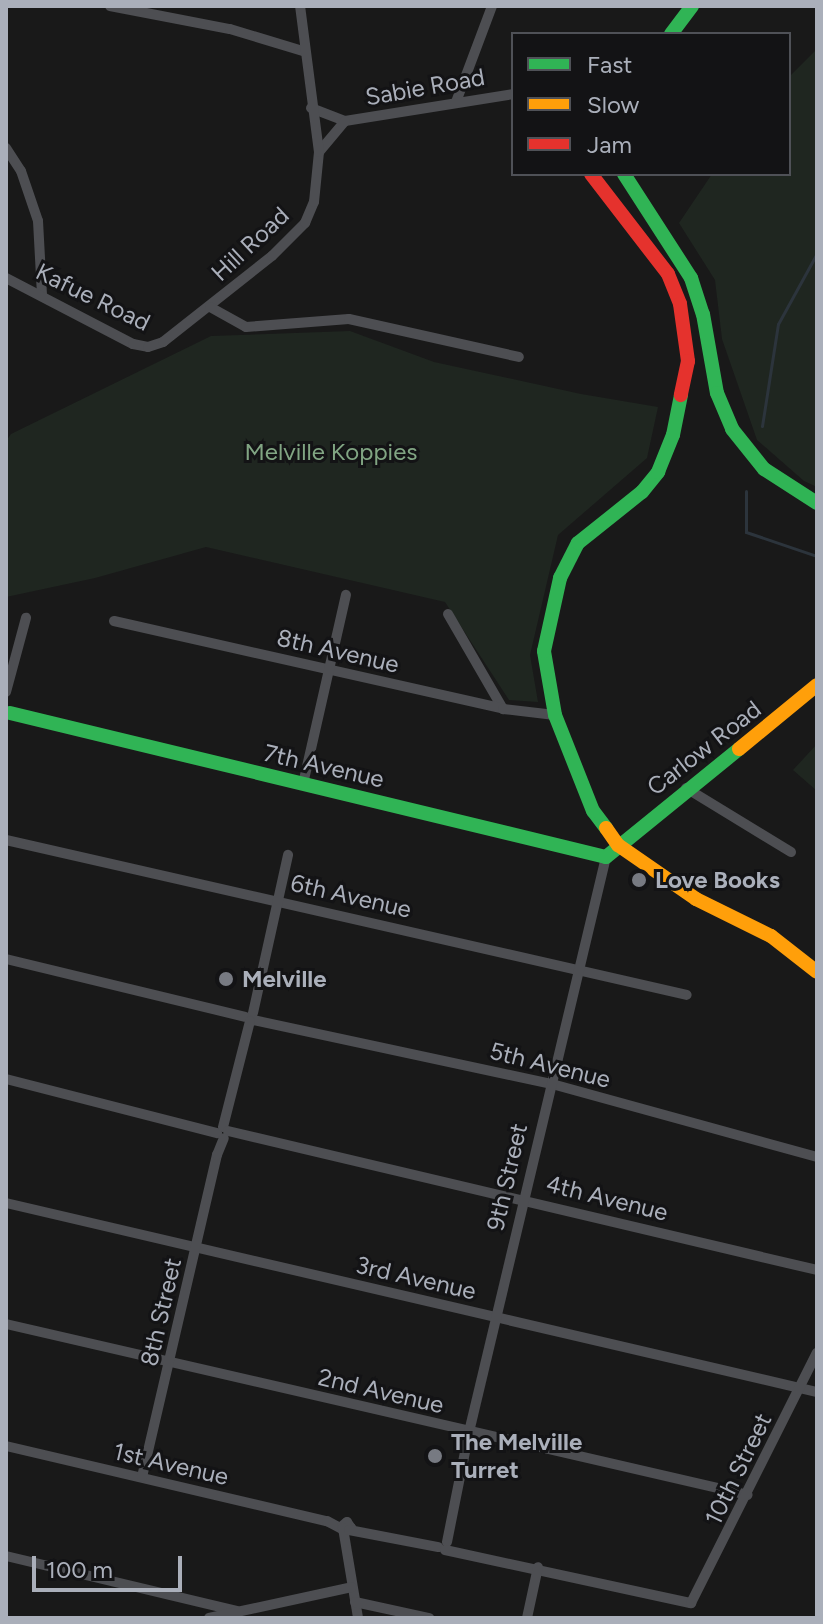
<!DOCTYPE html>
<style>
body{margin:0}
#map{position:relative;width:823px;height:1624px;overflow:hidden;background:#191919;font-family:Figtree,sans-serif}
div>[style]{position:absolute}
.green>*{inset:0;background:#1f2620}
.stream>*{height:3px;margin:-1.5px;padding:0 1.5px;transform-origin:1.5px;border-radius:1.5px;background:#2c343c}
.street>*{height:10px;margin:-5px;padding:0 5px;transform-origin:5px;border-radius:5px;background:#4d4e52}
.fast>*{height:14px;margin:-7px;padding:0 7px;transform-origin:7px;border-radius:7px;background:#30b455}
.slow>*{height:14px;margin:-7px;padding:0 7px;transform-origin:7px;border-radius:7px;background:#ff9f0a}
.jam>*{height:14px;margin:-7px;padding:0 7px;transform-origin:7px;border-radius:7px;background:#e5322d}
.dots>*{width:22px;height:22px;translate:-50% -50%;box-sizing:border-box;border:4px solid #131315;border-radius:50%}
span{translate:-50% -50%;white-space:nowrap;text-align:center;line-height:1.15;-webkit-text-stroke:6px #131315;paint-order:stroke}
.street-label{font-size:24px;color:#aaafba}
.park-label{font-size:24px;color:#81a583}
.poi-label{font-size:24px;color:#aaafba;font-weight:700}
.left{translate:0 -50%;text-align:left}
.frame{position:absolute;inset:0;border:8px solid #aaafba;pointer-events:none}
.legend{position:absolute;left:511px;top:32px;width:280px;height:144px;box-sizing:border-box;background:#131315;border:2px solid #4f5157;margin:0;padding:10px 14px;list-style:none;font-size:24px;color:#aaafba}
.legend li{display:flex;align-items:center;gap:16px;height:40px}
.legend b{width:40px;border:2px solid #4f5157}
.scale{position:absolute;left:32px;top:1556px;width:150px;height:36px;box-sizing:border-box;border:4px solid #aaafba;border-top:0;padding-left:10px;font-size:24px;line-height:28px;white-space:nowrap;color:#aaafba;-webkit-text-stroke:6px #131315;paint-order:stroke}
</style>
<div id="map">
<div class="green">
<i style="clip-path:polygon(817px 49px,817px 487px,804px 481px,757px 440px,722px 339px,715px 280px,679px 223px,712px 174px,789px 174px,789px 77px)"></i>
<i style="clip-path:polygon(350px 331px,434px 362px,581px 394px,658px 407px,647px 458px,558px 535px,530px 655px,538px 702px,509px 700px,445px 602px,206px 547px,95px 578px,6px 597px,6px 441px,11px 434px,211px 336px)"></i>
<i style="clip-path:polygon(817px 744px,817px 791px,793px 770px)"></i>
</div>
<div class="stream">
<i style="left:762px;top:426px;width:103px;rotate:-81.1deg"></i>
<i style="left:778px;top:324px;width:81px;rotate:-61.2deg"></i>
<i style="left:746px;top:491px;width:41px;rotate:90deg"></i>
<i style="left:746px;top:532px;width:75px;rotate:18.7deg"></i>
</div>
<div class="street">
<i style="left:110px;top:6px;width:122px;rotate:10.9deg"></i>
<i style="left:230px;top:29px;width:76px;rotate:16.8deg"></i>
<i style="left:456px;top:102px;width:103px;rotate:-69.4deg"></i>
<i style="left:311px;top:108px;width:36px;rotate:21deg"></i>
<i style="left:345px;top:121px;width:170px;rotate:-9.1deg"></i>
<i style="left:6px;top:148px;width:27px;rotate:57deg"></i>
<i style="left:21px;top:171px;width:53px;rotate:71.2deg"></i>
<i style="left:38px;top:221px;width:74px;rotate:86.9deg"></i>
<i style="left:319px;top:152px;width:40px;rotate:-50deg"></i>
<i style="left:6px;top:278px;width:143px;rotate:27.5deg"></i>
<i style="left:133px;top:344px;width:15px;rotate:11deg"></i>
<i style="left:148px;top:347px;width:16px;rotate:-18deg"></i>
<i style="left:163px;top:342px;width:139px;rotate:-38.3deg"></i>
<i style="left:272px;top:256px;width:47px;rotate:-45deg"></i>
<i style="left:305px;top:223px;width:23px;rotate:-67deg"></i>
<i style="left:314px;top:202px;width:50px;rotate:-84.3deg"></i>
<i style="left:319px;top:152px;width:147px;rotate:-97.4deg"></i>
<i style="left:210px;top:307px;width:41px;rotate:29.1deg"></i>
<i style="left:246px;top:327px;width:103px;rotate:-4.4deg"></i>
<i style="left:349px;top:319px;width:174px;rotate:12.6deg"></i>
<i style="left:448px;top:614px;width:110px;rotate:59.9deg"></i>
<i style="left:114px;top:621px;width:399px;rotate:12.7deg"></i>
<i style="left:503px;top:709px;width:52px;rotate:6.6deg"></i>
<i style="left:6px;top:692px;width:77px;rotate:-74.9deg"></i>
<i style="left:303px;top:784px;width:194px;rotate:-77.2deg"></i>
<i style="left:686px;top:788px;width:123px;rotate:31.4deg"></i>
<i style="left:6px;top:840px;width:698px;rotate:12.82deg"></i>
<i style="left:6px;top:959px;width:246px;rotate:13.6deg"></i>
<i style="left:253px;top:1013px;width:162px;rotate:-77.5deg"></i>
<i style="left:253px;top:1020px;width:306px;rotate:12.1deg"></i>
<i style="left:552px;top:1084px;width:275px;rotate:15.4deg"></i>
<i style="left:6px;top:1079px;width:218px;rotate:14.4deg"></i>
<i style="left:223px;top:1127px;width:109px;rotate:-75.7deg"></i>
<i style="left:228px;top:1131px;width:605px;rotate:13.28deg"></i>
<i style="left:6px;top:1203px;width:833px;rotate:13.12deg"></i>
<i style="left:6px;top:1324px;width:761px;rotate:12.98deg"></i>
<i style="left:6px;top:1446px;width:330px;rotate:13.2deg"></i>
<i style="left:327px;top:1521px;width:21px;rotate:28deg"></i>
<i style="left:346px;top:1531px;width:6px;rotate:-31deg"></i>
<i style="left:351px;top:1528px;width:7px;rotate:-124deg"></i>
<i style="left:347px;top:1522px;width:6px;rotate:141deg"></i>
<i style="left:142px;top:1477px;width:331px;rotate:-76.9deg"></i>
<i style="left:217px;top:1155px;width:18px;rotate:-68deg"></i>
<i style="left:343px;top:1528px;width:91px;rotate:80.5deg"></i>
<i style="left:349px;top:1530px;width:91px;rotate:10.8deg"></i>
<i style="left:447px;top:1542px;width:112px;rotate:-78.7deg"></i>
<i style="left:469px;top:1432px;width:591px;rotate:-76.6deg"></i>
<i style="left:445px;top:1550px;width:252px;rotate:12.2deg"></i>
<i style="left:691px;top:1603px;width:280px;rotate:-63.3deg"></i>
<i style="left:6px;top:1556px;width:237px;rotate:13.4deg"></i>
<i style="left:355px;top:1602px;width:76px;rotate:12.2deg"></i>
<i style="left:209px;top:1618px;width:146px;rotate:-12.2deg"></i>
<i style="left:527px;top:1618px;width:52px;rotate:-77.8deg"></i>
</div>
<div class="fast">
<i style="left:671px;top:34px;width:35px;rotate:-53deg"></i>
<i style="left:624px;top:174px;width:124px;rotate:57.2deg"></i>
<i style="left:691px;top:278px;width:38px;rotate:72deg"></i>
<i style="left:703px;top:314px;width:80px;rotate:80deg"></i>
<i style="left:717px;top:393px;width:39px;rotate:67deg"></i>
<i style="left:732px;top:429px;width:51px;rotate:51.3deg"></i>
<i style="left:764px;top:469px;width:63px;rotate:32.7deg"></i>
<i style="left:10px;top:713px;width:613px;rotate:13.58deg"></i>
<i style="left:606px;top:857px;width:171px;rotate:-39.1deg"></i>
<i style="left:606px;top:828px;width:21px;rotate:-127deg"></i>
<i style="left:593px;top:811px;width:103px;rotate:-111.6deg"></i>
<i style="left:555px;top:715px;width:65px;rotate:-99.8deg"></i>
<i style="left:544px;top:651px;width:75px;rotate:-77.6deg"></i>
<i style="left:560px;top:578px;width:39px;rotate:-63deg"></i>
<i style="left:578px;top:543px;width:82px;rotate:-38.6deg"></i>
<i style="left:642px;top:492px;width:26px;rotate:-51deg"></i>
<i style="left:658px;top:472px;width:40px;rotate:-68deg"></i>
<i style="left:673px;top:435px;width:41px;rotate:-78.7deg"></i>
</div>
<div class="slow">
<i style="left:739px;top:749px;width:101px;rotate:-39.4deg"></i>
<i style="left:606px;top:828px;width:21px;rotate:55deg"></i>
<i style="left:618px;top:845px;width:95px;rotate:34.7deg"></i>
<i style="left:696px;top:899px;width:84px;rotate:26.3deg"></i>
<i style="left:771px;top:936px;width:58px;rotate:38deg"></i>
</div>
<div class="jam">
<i style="left:591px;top:174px;width:126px;rotate:52.4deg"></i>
<i style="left:668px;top:274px;width:32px;rotate:68deg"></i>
<i style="left:680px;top:304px;width:58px;rotate:82deg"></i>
<i style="left:688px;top:361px;width:35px;rotate:102deg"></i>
</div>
<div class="dots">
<i style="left:639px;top:880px;background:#777a82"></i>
<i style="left:226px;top:979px;background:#777a82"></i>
<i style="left:435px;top:1456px;background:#777a82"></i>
</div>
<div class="street-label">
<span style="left:425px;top:87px;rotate:-10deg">Sabie Road</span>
<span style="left:250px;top:244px;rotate:-43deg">Hill Road</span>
<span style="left:93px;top:297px;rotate:26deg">Kafue Road</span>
<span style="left:338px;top:651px;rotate:13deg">8th Avenue</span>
<span style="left:704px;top:748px;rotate:-38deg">Carlow Road</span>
<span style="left:324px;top:766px;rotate:13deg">7th Avenue</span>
<span style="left:351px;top:896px;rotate:13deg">6th Avenue</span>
<span style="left:550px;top:1065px;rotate:14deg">5th Avenue</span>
<span style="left:507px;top:1177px;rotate:-77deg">9th Street</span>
<span style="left:607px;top:1198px;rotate:14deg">4th Avenue</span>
<span style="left:416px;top:1278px;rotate:13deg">3rd Avenue</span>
<span style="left:161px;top:1312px;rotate:-77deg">8th Street</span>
<span style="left:381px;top:1391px;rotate:13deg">2nd Avenue</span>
<span style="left:171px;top:1464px;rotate:13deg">1st Avenue</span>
<span style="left:738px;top:1469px;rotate:-64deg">10th Street</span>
</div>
<div class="park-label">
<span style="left:331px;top:452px">Melville Koppies</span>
</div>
<div class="poi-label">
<span class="left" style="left:655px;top:880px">Love Books</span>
<span class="left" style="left:242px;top:979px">Melville</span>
<span class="left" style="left:451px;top:1456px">The Melville<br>Turret</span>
</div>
<div class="frame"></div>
<ul class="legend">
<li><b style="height:10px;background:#30b455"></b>Fast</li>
<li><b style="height:10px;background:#ff9f0a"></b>Slow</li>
<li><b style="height:10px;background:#e5322d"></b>Jam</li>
</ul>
<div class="scale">100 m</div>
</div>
